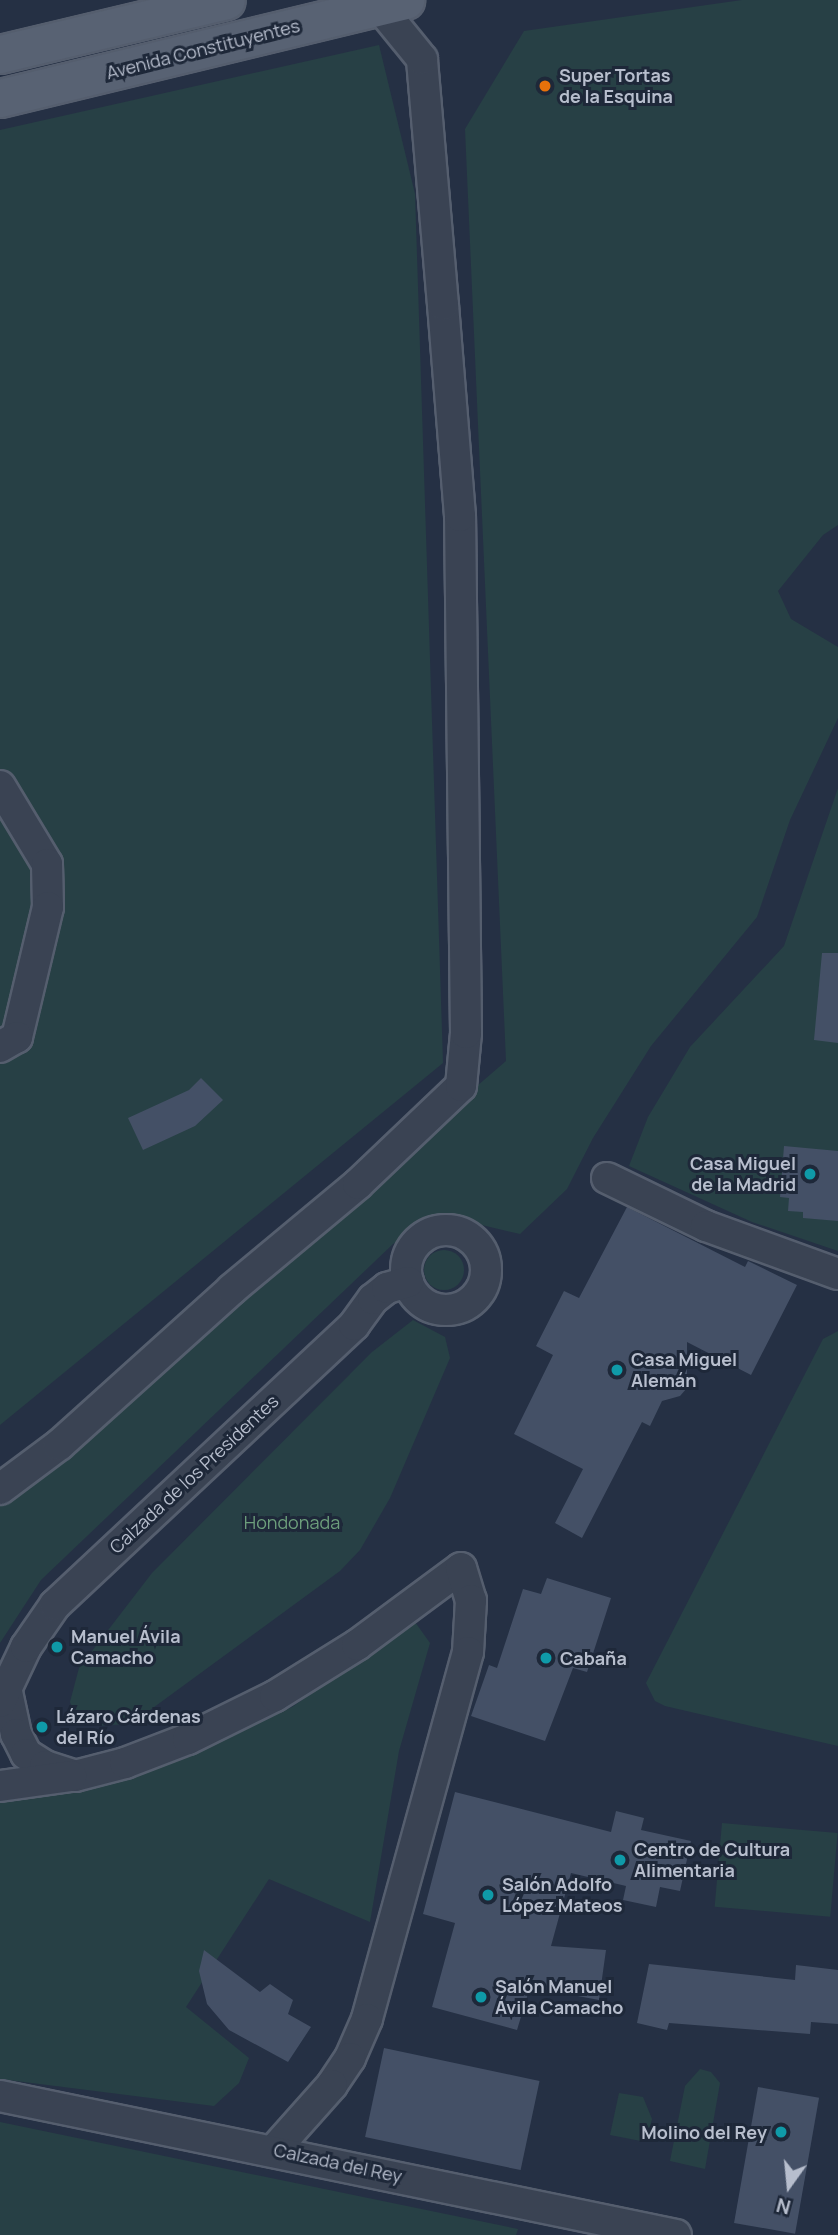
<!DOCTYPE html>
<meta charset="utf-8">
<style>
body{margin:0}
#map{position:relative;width:838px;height:2235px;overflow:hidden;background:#253044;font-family:Manrope,sans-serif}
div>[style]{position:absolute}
.green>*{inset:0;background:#274045;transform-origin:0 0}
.round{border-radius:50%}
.building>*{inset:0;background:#445066;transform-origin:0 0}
.roads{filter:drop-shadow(2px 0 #555e6e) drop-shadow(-2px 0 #555e6e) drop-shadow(0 2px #555e6e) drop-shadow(0 -2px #555e6e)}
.minor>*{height:30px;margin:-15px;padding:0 15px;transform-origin:15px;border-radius:15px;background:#3a4353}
.minor>.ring{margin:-15px;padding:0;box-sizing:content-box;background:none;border:30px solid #3a4353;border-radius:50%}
.major>*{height:37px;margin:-18.5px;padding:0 18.5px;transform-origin:18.5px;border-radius:18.5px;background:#586273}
.dots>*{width:19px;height:19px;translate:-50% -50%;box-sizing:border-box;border:4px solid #1e2839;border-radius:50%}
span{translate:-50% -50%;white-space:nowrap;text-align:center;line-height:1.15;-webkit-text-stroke:6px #1e2839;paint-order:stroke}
.street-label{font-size:18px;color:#b7becd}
.poi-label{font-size:18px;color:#b7becd;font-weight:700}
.left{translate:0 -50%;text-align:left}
.right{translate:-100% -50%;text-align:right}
.park-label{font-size:18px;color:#6d9f7c}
.north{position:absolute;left:754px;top:2151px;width:70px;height:70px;-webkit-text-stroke:5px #1e2839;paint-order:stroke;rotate:195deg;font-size:19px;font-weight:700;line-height:28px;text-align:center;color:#b7becd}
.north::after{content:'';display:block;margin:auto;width:24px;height:32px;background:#b7becd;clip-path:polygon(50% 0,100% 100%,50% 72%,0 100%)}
</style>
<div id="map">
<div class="green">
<i style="clip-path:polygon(742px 0,838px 0,838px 525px,823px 535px,778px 591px,791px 619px,838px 647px,838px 718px,790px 820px,757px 917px,651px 1046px,593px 1138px,567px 1189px,520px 1234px,440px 1215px,393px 1244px,41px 1580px,0 1643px,0 1497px,506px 1061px,465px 129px,524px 31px)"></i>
<i style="clip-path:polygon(379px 45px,415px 194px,443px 1063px,0 1425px,0 130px)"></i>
<i style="clip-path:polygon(838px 788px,838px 1251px,752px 1222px,629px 1166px,648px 1117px,690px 1047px,784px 946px)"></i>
<i class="round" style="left:424px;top:1250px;width:40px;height:40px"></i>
<i style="clip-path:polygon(413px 1320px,445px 1337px,450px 1358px,390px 1498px,360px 1550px,340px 1571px,131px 1724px,92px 1726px,78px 1721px,70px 1702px,79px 1668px,152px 1573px,372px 1352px)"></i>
<i style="clip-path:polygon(838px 1331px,838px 1746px,665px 1706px,655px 1701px,646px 1683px,823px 1339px)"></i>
<i style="clip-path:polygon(415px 1622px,430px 1643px,399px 1751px,370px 1922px,269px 1879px,186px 2007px,249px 2058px,239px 2083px,214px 2106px,0 2079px,0 1797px,171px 1763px,292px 1707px)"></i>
<i style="left:722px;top:1823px;width:116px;height:84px;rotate:5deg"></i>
<i style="clip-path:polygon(700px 2069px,711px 2072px,720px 2083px,705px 2169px,670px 2161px,685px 2086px)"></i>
<i style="clip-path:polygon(619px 2093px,643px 2097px,652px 2119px,646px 2142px,610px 2135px)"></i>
<i style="clip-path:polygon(0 2122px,518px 2229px,516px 2235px,0 2235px)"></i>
</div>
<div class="building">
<i style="clip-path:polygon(822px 953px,838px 953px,838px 1043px,814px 1040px)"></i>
<i style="clip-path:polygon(201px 1078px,223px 1100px,195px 1126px,143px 1150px,128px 1118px,189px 1090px)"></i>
<i style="clip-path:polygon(784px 1146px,838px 1151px,838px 1221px,803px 1218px,803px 1212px,788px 1211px,789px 1198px,780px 1197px)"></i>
<i style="clip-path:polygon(627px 1207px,745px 1267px,748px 1261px,797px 1285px,751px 1375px,687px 1342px,687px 1388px,680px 1396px,662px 1401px,650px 1426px,642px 1422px,582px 1538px,555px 1523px,583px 1469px,514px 1434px,553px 1355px,536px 1346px,564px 1291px,579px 1298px)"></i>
<i style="clip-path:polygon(547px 1578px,611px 1598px,587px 1672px,573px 1668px,545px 1741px,471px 1716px,489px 1665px,497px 1668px,523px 1589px,541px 1594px)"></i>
<i style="clip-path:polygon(455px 1792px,611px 1832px,616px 1811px,644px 1818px,641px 1830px,691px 1841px,680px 1891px,660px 1887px,656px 1907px,623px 1900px,626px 1886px,571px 1873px,551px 1946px,606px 1950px,599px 2000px,530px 1987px,517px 2030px,432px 2007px,455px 1923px,423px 1914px)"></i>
<i style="clip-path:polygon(204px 1950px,260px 1992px,270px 1984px,293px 2000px,288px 2014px,311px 2027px,288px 2062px,229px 2030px,207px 2004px,199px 1971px)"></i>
<i style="clip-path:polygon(649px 1964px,795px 1980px,796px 1965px,838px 1970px,838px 2024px,811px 2022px,810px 2034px,669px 2023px,667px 2030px,637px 2023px)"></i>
<i style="left:384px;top:2048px;width:159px;height:91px;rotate:12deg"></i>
<i style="left:758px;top:2087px;width:62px;height:138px;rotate:10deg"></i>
</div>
<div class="roads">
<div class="minor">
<i style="left:0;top:786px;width:91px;rotate:58.9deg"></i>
<i style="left:47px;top:864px;width:43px;rotate:88.7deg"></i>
<i style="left:48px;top:907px;width:134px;rotate:103.4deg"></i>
<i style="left:17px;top:1037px;width:20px;rotate:150deg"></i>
<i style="left:607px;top:1178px;width:110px;rotate:25.9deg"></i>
<i style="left:706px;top:1226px;width:140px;rotate:20deg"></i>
<i class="ring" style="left:406px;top:1230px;width:50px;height:50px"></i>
<i style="left:0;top:1489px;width:74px;rotate:-36.7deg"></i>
<i style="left:59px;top:1445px;width:233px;rotate:-42deg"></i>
<i style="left:232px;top:1289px;width:164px;rotate:-39.8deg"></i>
<i style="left:358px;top:1184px;width:142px;rotate:-43.6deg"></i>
<i style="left:461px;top:1086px;width:53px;rotate:-84.6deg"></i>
<i style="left:466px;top:1033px;width:517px;rotate:-90.66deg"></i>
<i style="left:460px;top:516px;width:212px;rotate:-94.6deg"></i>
<i style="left:443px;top:305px;width:247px;rotate:-94.9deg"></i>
<i style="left:422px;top:59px;width:76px;rotate:-129.1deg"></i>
<i style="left:7px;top:1692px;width:43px;rotate:77.9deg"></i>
<i style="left:16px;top:1734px;width:22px;rotate:63deg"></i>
<i style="left:26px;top:1754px;width:22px;rotate:32deg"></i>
<i style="left:45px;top:1766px;width:32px;rotate:18deg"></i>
<i style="left:75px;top:1776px;width:52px;rotate:-14.6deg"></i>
<i style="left:125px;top:1763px;width:67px;rotate:-20.9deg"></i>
<i style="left:188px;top:1739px;width:97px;rotate:-26.3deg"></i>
<i style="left:275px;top:1696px;width:97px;rotate:-31.9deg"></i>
<i style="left:357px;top:1645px;width:129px;rotate:-36.5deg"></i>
<i style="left:461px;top:1568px;width:34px;rotate:73deg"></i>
<i style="left:471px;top:1600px;width:52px;rotate:93.3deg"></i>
<i style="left:468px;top:1652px;width:381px;rotate:105.4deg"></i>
<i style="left:367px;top:2019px;width:43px;rotate:113.6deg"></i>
<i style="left:350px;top:2058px;width:32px;rotate:124deg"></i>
<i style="left:332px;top:2085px;width:87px;rotate:131.7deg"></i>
<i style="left:0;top:1702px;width:61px;rotate:-64.7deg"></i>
<i style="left:26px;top:1647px;width:51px;rotate:-55.4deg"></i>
<i style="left:55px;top:1605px;width:410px;rotate:-43.1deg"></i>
<i style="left:354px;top:1325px;width:32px;rotate:-54deg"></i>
<i style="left:373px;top:1299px;width:18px;rotate:-38deg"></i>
<i style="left:387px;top:1288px;width:22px;rotate:-16deg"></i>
<i style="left:0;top:1786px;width:72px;rotate:-8deg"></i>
<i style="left:0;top:2096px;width:690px;rotate:11.62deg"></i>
</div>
<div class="major">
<i style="left:0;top:54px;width:232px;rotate:-13.4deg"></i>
<i style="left:0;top:98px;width:417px;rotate:-13.6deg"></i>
</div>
</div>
<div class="dots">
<i style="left:545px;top:86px;background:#e8710a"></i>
<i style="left:810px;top:1174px;background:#0f9aa8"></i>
<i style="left:617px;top:1370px;background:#0f9aa8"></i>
<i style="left:57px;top:1647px;background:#0f9aa8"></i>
<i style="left:546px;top:1658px;background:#0f9aa8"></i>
<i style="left:42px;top:1727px;background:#0f9aa8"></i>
<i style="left:620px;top:1860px;background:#0f9aa8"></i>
<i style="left:488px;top:1895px;background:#0f9aa8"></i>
<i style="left:481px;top:1997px;background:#0f9aa8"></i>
<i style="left:781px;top:2132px;background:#0f9aa8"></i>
</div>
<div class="street-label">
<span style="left:203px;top:49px;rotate:-14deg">Avenida Constituyentes</span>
<span style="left:194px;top:1474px;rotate:-43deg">Calzada de los Presidentes</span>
<span style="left:338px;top:2163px;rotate:12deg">Calzada del Rey</span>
</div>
<div class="poi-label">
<span class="left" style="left:559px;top:86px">Super Tortas<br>de la Esquina</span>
<span class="right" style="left:796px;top:1174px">Casa Miguel<br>de la Madrid</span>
<span class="left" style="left:631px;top:1370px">Casa Miguel<br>Alemán</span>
<span class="left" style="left:71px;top:1647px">Manuel Ávila<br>Camacho</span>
<span class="left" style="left:560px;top:1658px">Cabaña</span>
<span class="left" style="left:56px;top:1727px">Lázaro Cárdenas<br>del Río</span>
<span class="left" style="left:634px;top:1860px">Centro de Cultura<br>Alimentaria</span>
<span class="left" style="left:502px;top:1895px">Salón Adolfo<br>López Mateos</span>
<span class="left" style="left:495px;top:1997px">Salón Manuel<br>Ávila Camacho</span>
<span class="right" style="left:767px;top:2132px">Molino del Rey</span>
</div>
<div class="park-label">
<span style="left:292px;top:1522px">Hondonada</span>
</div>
<div class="north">N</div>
</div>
